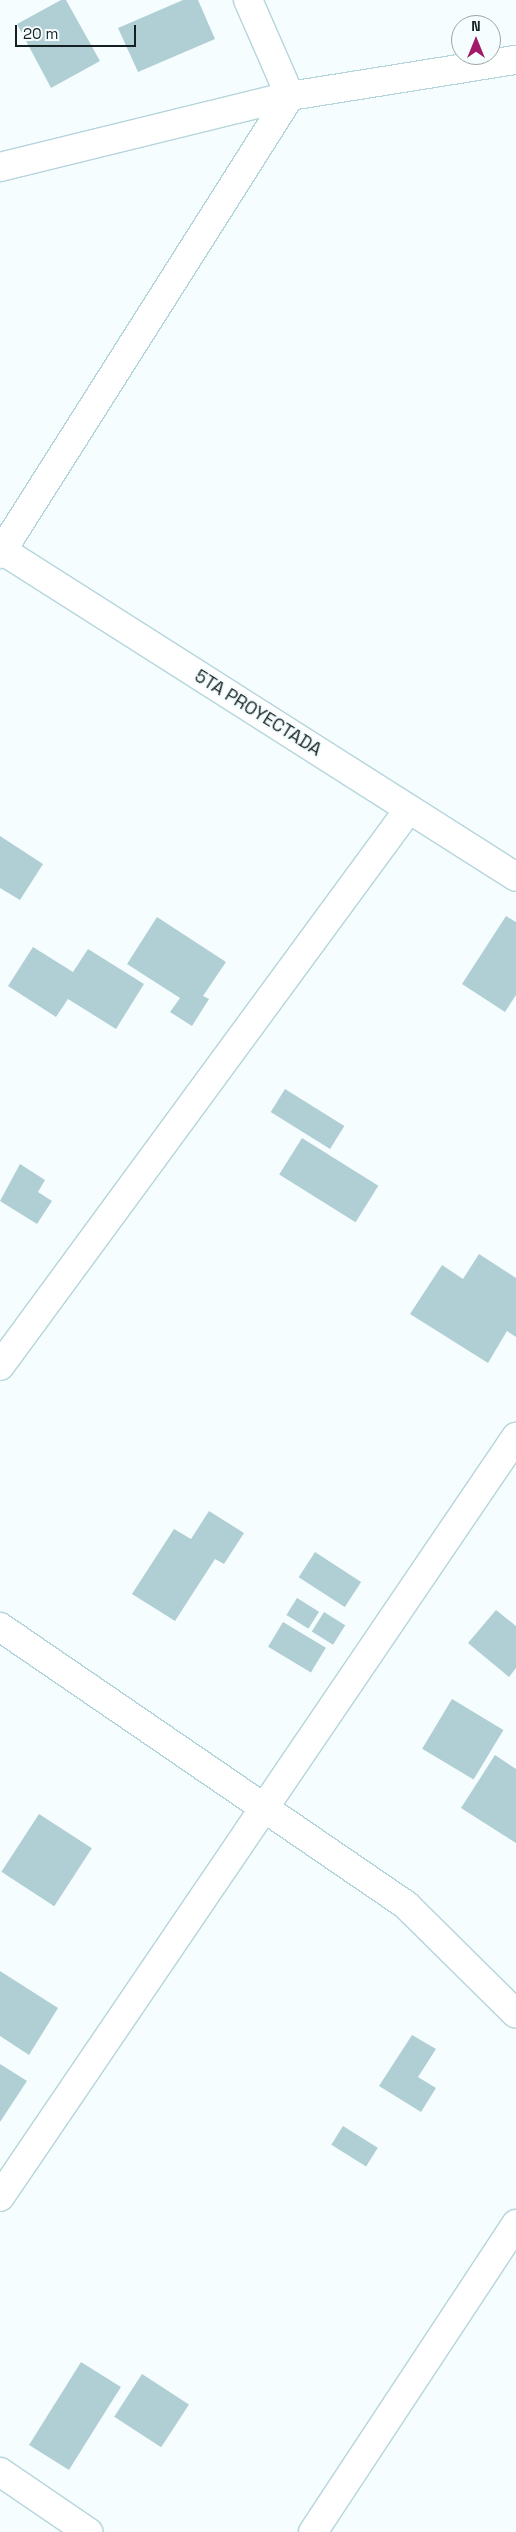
<!DOCTYPE html>
<style>
body{margin:0}
#map{position:relative;width:516px;height:2532px;overflow:hidden;background:#f6fdfe;font-family:"Space Grotesk",sans-serif}
div>[style]{position:absolute}
.building>*{inset:0;background:#afcfd5;transform-origin:0 0}
.roads{filter:drop-shadow(1px 0 #b5d5dc) drop-shadow(-1px 0 #b5d5dc) drop-shadow(0 1px #b5d5dc) drop-shadow(0 -1px #b5d5dc)}
.street>*{height:28px;margin:-14px;padding:0 14px;transform-origin:14px;border-radius:14px;background:#fff}
span{translate:-50% -50%;white-space:nowrap;text-align:center;line-height:1.15;-webkit-text-stroke:5px #f6fdfe;paint-order:stroke}
.street-label{font-size:18px;color:#142022}
.north{position:absolute;left:451px;top:15px;width:50px;height:50px;box-sizing:border-box;background:#f6fdfe;border:1px solid #9ca5a6;border-radius:50%;rotate:0deg;font-size:14px;font-weight:700;line-height:20px;text-align:center;color:#142022}
.north::after{content:'';display:block;margin:auto;width:18px;height:22px;background:#a11b68;clip-path:polygon(50% 0,100% 100%,50% 72%,0 100%)}
.scale{position:absolute;left:15px;top:25px;width:121px;height:22px;box-sizing:border-box;border:2px solid #142022;border-top:0;padding-left:6px;font-size:15px;line-height:18px;white-space:nowrap;color:#142022;-webkit-text-stroke:4px #f6fdfe;paint-order:stroke}
</style>
<div id="map">
<div class="building">
<i style="clip-path:polygon(61px 0,66px 0,100px 61px,51px 88px,17px 24px)"></i>
<i style="clip-path:polygon(183px 0,198px 0,215px 39px,138px 72px,118px 28px)"></i>
<i style="clip-path:polygon(0 836px,43px 864px,20px 900px,0 888px)"></i>
<i style="clip-path:polygon(506px 916px,516px 922px,516px 995px,505px 1012px,462px 984px)"></i>
<i style="clip-path:polygon(157px 917px,226px 962px,203px 996px,209px 999px,192px 1026px,170px 1012px,180px 998px,127px 964px)"></i>
<i style="clip-path:polygon(33px 947px,73px 972px,88px 949px,144px 984px,116px 1029px,68px 999px,56px 1017px,8px 986px)"></i>
<i style="left:285px;top:1089px;width:70px;height:27px;rotate:32deg"></i>
<i style="left:302px;top:1138px;width:90px;height:43px;rotate:32deg"></i>
<i style="clip-path:polygon(20px 1164px,45px 1180px,38px 1192px,52px 1201px,37px 1224px,0 1201px)"></i>
<i style="clip-path:polygon(479px 1254px,516px 1278px,516px 1337px,507px 1331px,488px 1363px,410px 1314px,442px 1265px,463px 1279px)"></i>
<i style="clip-path:polygon(209px 1511px,244px 1533px,224px 1564px,215px 1559px,175px 1621px,132px 1594px,174px 1529px,191px 1539px)"></i>
<i style="left:315px;top:1552px;width:55px;height:30px;rotate:33deg"></i>
<i style="left:297px;top:1598px;width:26px;height:20px;rotate:32deg"></i>
<i style="clip-path:polygon(496px 1610px,516px 1626px,516px 1668px,509px 1677px,468px 1643px)"></i>
<i style="left:324px;top:1612px;width:25px;height:23px;rotate:32deg"></i>
<i style="left:283px;top:1622px;width:50px;height:29px;rotate:31deg"></i>
<i style="left:452px;top:1699px;width:60px;height:58px;rotate:31deg"></i>
<i style="clip-path:polygon(495px 1755px,516px 1769px,516px 1843px,461px 1808px)"></i>
<i style="left:39px;top:1814px;width:63px;height:69px;rotate:33deg"></i>
<i style="clip-path:polygon(0 1971px,58px 2008px,29px 2055px,0 2036px)"></i>
<i style="clip-path:polygon(412px 2035px,436px 2049px,418px 2077px,436px 2088px,421px 2112px,379px 2086px)"></i>
<i style="clip-path:polygon(0 2064px,27px 2081px,0 2122px)"></i>
<i style="left:343px;top:2126px;width:41px;height:22px;rotate:32deg"></i>
<i style="left:81px;top:2362px;width:47px;height:98px;rotate:32deg"></i>
<i style="left:142px;top:2374px;width:56px;height:51px;rotate:33deg"></i>
</div>
<div class="roads">
<div class="street">
<i style="left:0;top:167px;width:299px;rotate:-13.8deg"></i>
<i style="left:290px;top:96px;width:229px;rotate:-9.1deg"></i>
<i style="left:0;top:549px;width:611px;rotate:32.44deg"></i>
<i style="left:0;top:554px;width:542px;rotate:-57.66deg"></i>
<i style="left:290px;top:96px;width:105px;rotate:-113.6deg"></i>
<i style="left:0;top:1366px;width:691px;rotate:-53.71deg"></i>
<i style="left:0;top:1627px;width:493px;rotate:34.4deg"></i>
<i style="left:407px;top:1906px;width:153px;rotate:44.7deg"></i>
<i style="left:0;top:2197px;width:919px;rotate:-55.83deg"></i>
<i style="left:0;top:2472px;width:107px;rotate:34.3deg"></i>
<i style="left:313px;top:2532px;width:369px;rotate:-56.6deg"></i>
</div>
</div>
<div class="street-label">
<span style="left:258px;top:713px;rotate:32deg">5TA PROYECTADA</span>
</div>
<div class="north">N</div>
<div class="scale">20 m</div>
</div>
